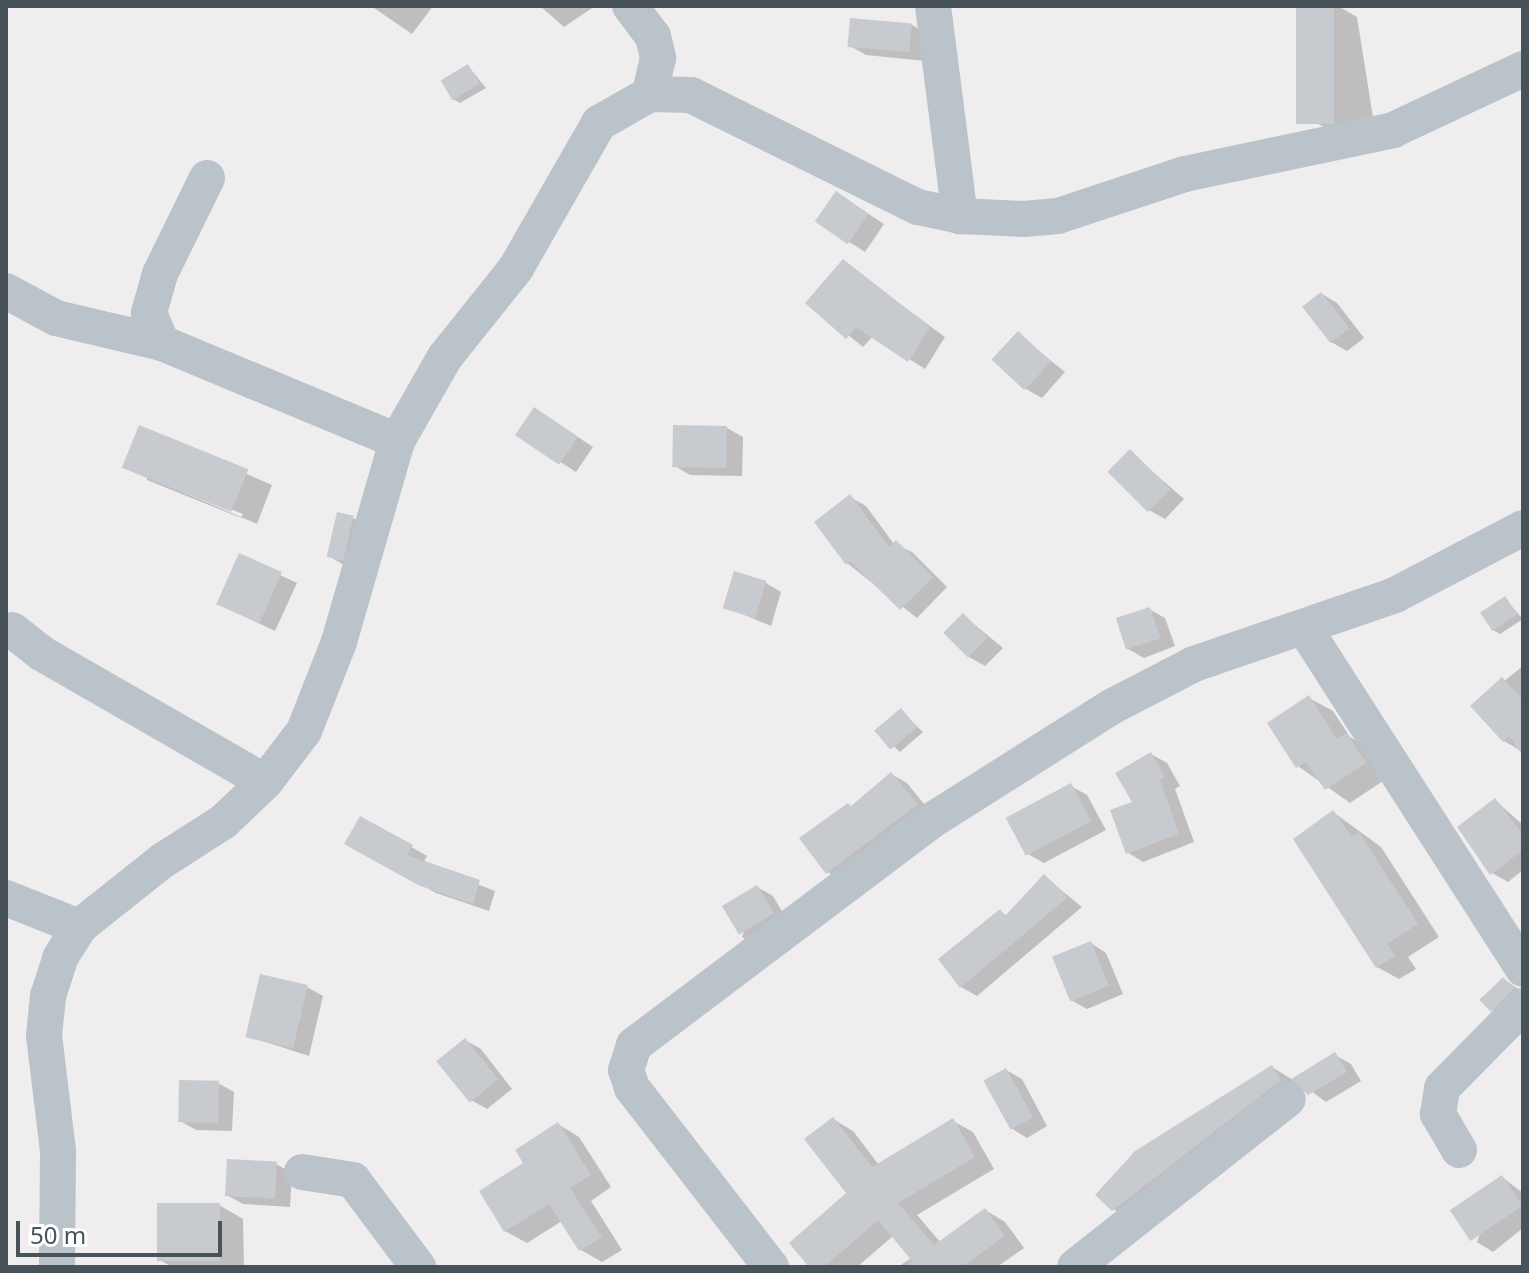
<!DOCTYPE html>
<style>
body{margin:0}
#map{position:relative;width:1529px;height:1273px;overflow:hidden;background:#f0edee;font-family:"Noto Sans",sans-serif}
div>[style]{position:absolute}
.shadow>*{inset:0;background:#0003;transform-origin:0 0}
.building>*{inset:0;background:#c7cbcf;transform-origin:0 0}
.minor>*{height:36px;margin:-18px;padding:0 18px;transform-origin:18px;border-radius:18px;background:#bac3c9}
span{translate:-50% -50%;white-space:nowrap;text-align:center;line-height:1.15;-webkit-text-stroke:6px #fff;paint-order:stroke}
.frame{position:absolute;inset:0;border:8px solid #475259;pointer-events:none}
.scale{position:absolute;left:16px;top:1221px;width:206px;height:36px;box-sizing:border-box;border:4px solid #475259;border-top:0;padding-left:10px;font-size:24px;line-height:28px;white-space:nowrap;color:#475259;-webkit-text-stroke:6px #fff;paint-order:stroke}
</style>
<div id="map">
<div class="shadow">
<i style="clip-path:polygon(371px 6px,433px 6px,412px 34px)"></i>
<i style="clip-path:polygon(540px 6px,595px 6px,564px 27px)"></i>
<i style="clip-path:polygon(1317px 6px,1338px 6px,1357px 17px,1375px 130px,1339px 136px,1315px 122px)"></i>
<i style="clip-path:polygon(852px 20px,912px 25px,928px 34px,925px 61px,866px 55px,850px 46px)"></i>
<i style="clip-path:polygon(468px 66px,486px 88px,460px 103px,453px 99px)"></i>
<i style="clip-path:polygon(852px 203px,884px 224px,865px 252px,818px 222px)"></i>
<i style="clip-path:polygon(843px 262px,945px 337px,925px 369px,873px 336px,863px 347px,808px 303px)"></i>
<i style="clip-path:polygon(1322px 294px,1337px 303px,1364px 338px,1347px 351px,1331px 342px)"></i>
<i style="clip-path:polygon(1018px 334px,1065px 372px,1042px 398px,1026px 389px)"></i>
<i style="clip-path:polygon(551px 419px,593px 447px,576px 472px,518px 435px)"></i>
<i style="clip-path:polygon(evenodd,140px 428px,272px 485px,257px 524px,124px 467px,140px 428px,147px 476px,243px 514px,241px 518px,147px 480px,147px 476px)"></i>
<i style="clip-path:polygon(727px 428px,743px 437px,742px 476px,690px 475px,675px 466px)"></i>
<i style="clip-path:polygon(1130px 452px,1184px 499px,1165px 519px,1149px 510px)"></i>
<i style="clip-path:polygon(850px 497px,866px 506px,894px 544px,912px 552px,947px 587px,917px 618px,847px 563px)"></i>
<i style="left:353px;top:518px;width:17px;height:45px;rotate:31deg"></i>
<i style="clip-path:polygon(240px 556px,297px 583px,275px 631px,235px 612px)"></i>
<i style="clip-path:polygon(766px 583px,781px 592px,771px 626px,725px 607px)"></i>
<i style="clip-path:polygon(1505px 599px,1523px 619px,1500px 634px,1493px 630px)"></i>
<i style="clip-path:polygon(1149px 609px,1165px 618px,1175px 646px,1144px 658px,1128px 649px)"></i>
<i style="clip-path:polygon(964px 616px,1003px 648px,985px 666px,969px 657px)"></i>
<i style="clip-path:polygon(1523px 666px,1523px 752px,1504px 741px,1473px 706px)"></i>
<i style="clip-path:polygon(1309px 698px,1333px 711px,1350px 737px,1371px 749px,1389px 777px,1350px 803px,1298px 766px)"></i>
<i style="clip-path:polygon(901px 711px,923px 732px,900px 752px,878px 731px)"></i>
<i style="clip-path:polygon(1151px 754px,1167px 763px,1180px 786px,1175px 789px,1194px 842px,1143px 862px,1127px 852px,1135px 803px)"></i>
<i style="clip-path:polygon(891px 774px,907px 783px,932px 814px,843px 881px,828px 872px,853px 808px)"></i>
<i style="clip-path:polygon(1071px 786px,1087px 795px,1106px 830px,1044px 863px,1028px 854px)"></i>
<i style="clip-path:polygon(1495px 800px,1523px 825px,1523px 870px,1508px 882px,1492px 873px)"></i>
<i style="clip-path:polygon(1333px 812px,1381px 847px,1439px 937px,1408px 957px,1416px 969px,1399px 979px,1377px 967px)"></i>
<i style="clip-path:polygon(361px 818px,427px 856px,423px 863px,495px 891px,489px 911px,436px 893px,347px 844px)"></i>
<i style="clip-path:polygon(1045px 877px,1082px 907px,977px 996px,961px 987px,941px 959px,1000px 912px,1008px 916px)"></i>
<i style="clip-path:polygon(757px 887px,773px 896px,789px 923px,758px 946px,742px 937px)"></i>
<i style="clip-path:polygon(1091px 943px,1106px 953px,1123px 994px,1087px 1009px,1071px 1000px)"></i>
<i style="clip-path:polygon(1503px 979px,1523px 992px,1505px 1019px,1480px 999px)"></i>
<i style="clip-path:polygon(307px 987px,323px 996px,309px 1056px,247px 1036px)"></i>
<i style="clip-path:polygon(465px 1040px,481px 1049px,512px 1089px,487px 1109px,471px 1100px)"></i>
<i style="clip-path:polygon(1335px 1055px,1351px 1064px,1361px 1081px,1326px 1102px,1297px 1081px,1136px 1223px,1113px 1209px,1272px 1067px,1293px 1080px)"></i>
<i style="clip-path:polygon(1006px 1070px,1022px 1079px,1047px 1126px,1027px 1138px,1011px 1128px)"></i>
<i style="clip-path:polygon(218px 1083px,234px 1092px,232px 1131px,196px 1130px,180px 1121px)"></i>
<i style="clip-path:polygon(833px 1119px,853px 1131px,879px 1165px,953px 1121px,973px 1132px,994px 1169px,917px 1215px,941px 1243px,985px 1210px,1005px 1222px,1024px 1248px,997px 1267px,898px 1267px,911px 1258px,893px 1236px,857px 1267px,811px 1267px,849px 1194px)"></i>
<i style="clip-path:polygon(558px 1124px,579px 1137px,611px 1187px,591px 1201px,622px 1250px,602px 1262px,581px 1250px,562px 1221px,527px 1243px,505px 1231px,526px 1164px)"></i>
<i style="clip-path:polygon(276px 1164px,292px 1173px,290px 1207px,243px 1204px,227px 1195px)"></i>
<i style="clip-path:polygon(1502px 1177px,1523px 1193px,1523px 1228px,1493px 1252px,1477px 1242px)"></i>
<i style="clip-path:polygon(219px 1205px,243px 1219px,244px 1267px,172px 1267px,160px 1260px)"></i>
</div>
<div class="building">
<i style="left:1296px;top:6px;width:38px;height:118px"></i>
<i style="left:850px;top:18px;width:62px;height:29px;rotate:5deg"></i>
<i style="left:468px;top:64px;width:23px;height:32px;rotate:59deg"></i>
<i style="left:836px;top:191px;width:40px;height:37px;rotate:35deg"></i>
<i style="clip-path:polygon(843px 259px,930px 327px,908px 362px,856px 327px,846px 339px,805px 303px)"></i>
<i style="left:1321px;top:292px;width:46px;height:24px;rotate:52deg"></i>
<i style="left:1018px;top:331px;width:45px;height:39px;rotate:43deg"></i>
<i style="left:534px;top:407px;width:53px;height:34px;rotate:34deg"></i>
<i style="left:139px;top:425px;width:118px;height:46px;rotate:22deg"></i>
<i style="left:673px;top:425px;width:54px;height:42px;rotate:1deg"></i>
<i style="left:1130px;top:449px;width:57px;height:32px;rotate:45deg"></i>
<i style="clip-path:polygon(850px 494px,889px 547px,896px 540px,933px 577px,900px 610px,850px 561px,846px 565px,814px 522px)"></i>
<i style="left:337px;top:512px;width:17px;height:46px;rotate:13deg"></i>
<i style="left:239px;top:553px;width:47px;height:56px;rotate:24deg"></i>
<i style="left:734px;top:571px;width:34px;height:39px;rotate:17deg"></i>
<i style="left:1505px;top:596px;width:22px;height:30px;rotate:56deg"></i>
<i style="left:1150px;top:607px;width:33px;height:36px;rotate:72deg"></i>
<i style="left:963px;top:613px;width:35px;height:28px;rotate:45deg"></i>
<i style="clip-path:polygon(1502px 677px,1523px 700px,1523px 756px,1509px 736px,1503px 742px,1470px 706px)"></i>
<i style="clip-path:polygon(1309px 695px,1337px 739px,1347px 733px,1366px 763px,1325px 790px,1306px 762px,1296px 768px,1267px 723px)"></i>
<i style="left:901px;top:708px;width:25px;height:35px;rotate:50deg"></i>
<i style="clip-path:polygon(1151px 752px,1165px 777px,1160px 780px,1179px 834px,1126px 854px,1110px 810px,1132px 802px,1115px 773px)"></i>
<i style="clip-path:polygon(891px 772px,918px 804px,826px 874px,799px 838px,848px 803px,851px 806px)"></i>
<i style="left:1071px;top:783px;width:43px;height:74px;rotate:62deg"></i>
<i style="clip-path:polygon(1495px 798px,1523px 835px,1523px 850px,1490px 875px,1457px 827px)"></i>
<i style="clip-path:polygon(1333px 810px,1352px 837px,1359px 832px,1418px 924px,1387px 944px,1395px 956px,1376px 968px,1293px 839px)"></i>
<i style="clip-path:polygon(360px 816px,413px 845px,407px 855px,480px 880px,473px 904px,418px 885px,344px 844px)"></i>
<i style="clip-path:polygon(1044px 874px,1068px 897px,960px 988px,938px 959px,1000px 909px,1005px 916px)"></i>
<i style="left:757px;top:885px;width:33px;height:41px;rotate:59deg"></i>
<i style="left:1091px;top:941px;width:48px;height:42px;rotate:68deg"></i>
<i style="left:260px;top:974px;width:49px;height:65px;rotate:13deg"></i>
<i style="left:1503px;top:977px;width:16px;height:33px;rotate:45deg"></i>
<i style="left:465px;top:1038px;width:53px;height:37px;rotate:51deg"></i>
<i style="clip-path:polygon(1335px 1052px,1347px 1072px,1308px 1095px,1291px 1079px)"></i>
<i style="clip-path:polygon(1272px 1065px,1281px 1080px,1112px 1211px,1095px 1195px,1135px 1151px)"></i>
<i style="left:1006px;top:1068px;width:56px;height:26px;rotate:61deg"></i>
<i style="left:179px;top:1080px;width:40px;height:42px;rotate:1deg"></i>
<i style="clip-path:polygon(833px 1117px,872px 1167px,953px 1118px,975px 1157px,898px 1203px,934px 1245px,985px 1208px,1005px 1236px,962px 1267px,904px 1267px,912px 1261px,878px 1220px,824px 1267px,809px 1267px,789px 1243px,846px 1193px,804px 1139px)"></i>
<i style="clip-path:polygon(558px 1122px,591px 1175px,570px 1188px,602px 1237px,579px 1251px,549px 1204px,504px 1232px,479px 1191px,523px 1163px,515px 1150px)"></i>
<i style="left:227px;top:1159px;width:50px;height:37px;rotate:3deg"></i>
<i style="left:1502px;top:1175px;width:37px;height:63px;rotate:56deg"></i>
<i style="left:157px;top:1203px;width:63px;height:58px"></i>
</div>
<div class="minor">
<i style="left:630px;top:6px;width:38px;rotate:53deg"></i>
<i style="left:653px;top:36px;width:23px;rotate:77deg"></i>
<i style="left:658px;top:58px;width:37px;rotate:103deg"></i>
<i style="left:933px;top:6px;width:212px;rotate:82.7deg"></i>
<i style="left:207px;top:178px;width:107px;rotate:116.1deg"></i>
<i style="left:160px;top:274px;width:41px;rotate:105.8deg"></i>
<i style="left:149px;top:313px;width:33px;rotate:67deg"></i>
<i style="left:162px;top:343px;width:255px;rotate:22.6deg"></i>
<i style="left:6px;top:291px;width:57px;rotate:28.4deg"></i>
<i style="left:56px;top:318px;width:109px;rotate:13.3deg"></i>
<i style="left:1305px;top:629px;width:404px;rotate:57.3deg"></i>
<i style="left:12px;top:630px;width:37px;rotate:38deg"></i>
<i style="left:41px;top:653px;width:258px;rotate:29.9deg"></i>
<i style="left:6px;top:898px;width:79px;rotate:21.7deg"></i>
<i style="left:1459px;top:1150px;width:42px;rotate:-120.3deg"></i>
<i style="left:1438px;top:1114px;width:26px;rotate:-81deg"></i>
<i style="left:1442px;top:1088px;width:115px;rotate:-45.4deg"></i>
<i style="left:302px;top:1172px;width:52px;rotate:8.9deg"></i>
<i style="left:353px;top:1180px;width:109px;rotate:53.2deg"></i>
<i style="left:57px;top:1267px;width:116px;rotate:-89.5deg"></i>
<i style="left:58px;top:1151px;width:116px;rotate:-96.9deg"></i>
<i style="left:44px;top:1036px;width:40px;rotate:-84.3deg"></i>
<i style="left:48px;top:996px;width:40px;rotate:-72deg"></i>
<i style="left:60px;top:958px;width:36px;rotate:-58deg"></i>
<i style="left:79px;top:927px;width:106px;rotate:-38.5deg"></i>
<i style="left:162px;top:861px;width:72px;rotate:-32.6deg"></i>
<i style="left:223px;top:822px;width:58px;rotate:-43.6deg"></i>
<i style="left:265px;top:782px;width:64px;rotate:-52.6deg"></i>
<i style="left:304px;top:731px;width:96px;rotate:-68.5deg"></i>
<i style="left:339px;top:642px;width:209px;rotate:-73.9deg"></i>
<i style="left:397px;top:441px;width:97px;rotate:-60.3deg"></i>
<i style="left:445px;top:357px;width:114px;rotate:-51.4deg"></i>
<i style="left:516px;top:268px;width:167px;rotate:-60.2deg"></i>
<i style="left:599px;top:123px;width:59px;rotate:-29.6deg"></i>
<i style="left:650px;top:94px;width:41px;rotate:1.4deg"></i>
<i style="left:691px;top:95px;width:253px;rotate:26.3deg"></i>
<i style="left:918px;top:207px;width:43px;rotate:12.1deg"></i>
<i style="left:960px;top:216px;width:64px;rotate:2.7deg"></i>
<i style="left:1024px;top:219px;width:34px;rotate:-5deg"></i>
<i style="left:1058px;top:216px;width:134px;rotate:-18.3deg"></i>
<i style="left:1185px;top:174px;width:213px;rotate:-11.9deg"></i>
<i style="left:1393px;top:130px;width:144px;rotate:-25.1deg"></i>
<i style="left:771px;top:1267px;width:227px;rotate:-127.8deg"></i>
<i style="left:632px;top:1088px;width:19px;rotate:-108deg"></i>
<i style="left:626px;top:1070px;width:26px;rotate:-72deg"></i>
<i style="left:634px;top:1045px;width:376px;rotate:-37deg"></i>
<i style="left:934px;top:819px;width:209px;rotate:-32.3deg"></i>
<i style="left:1111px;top:707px;width:93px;rotate:-27.4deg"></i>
<i style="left:1194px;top:664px;width:213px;rotate:-18.9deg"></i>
<i style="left:1395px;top:595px;width:144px;rotate:-27.6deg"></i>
<i style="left:1075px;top:1267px;width:271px;rotate:-38.3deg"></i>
</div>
<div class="frame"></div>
<div class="scale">50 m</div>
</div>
